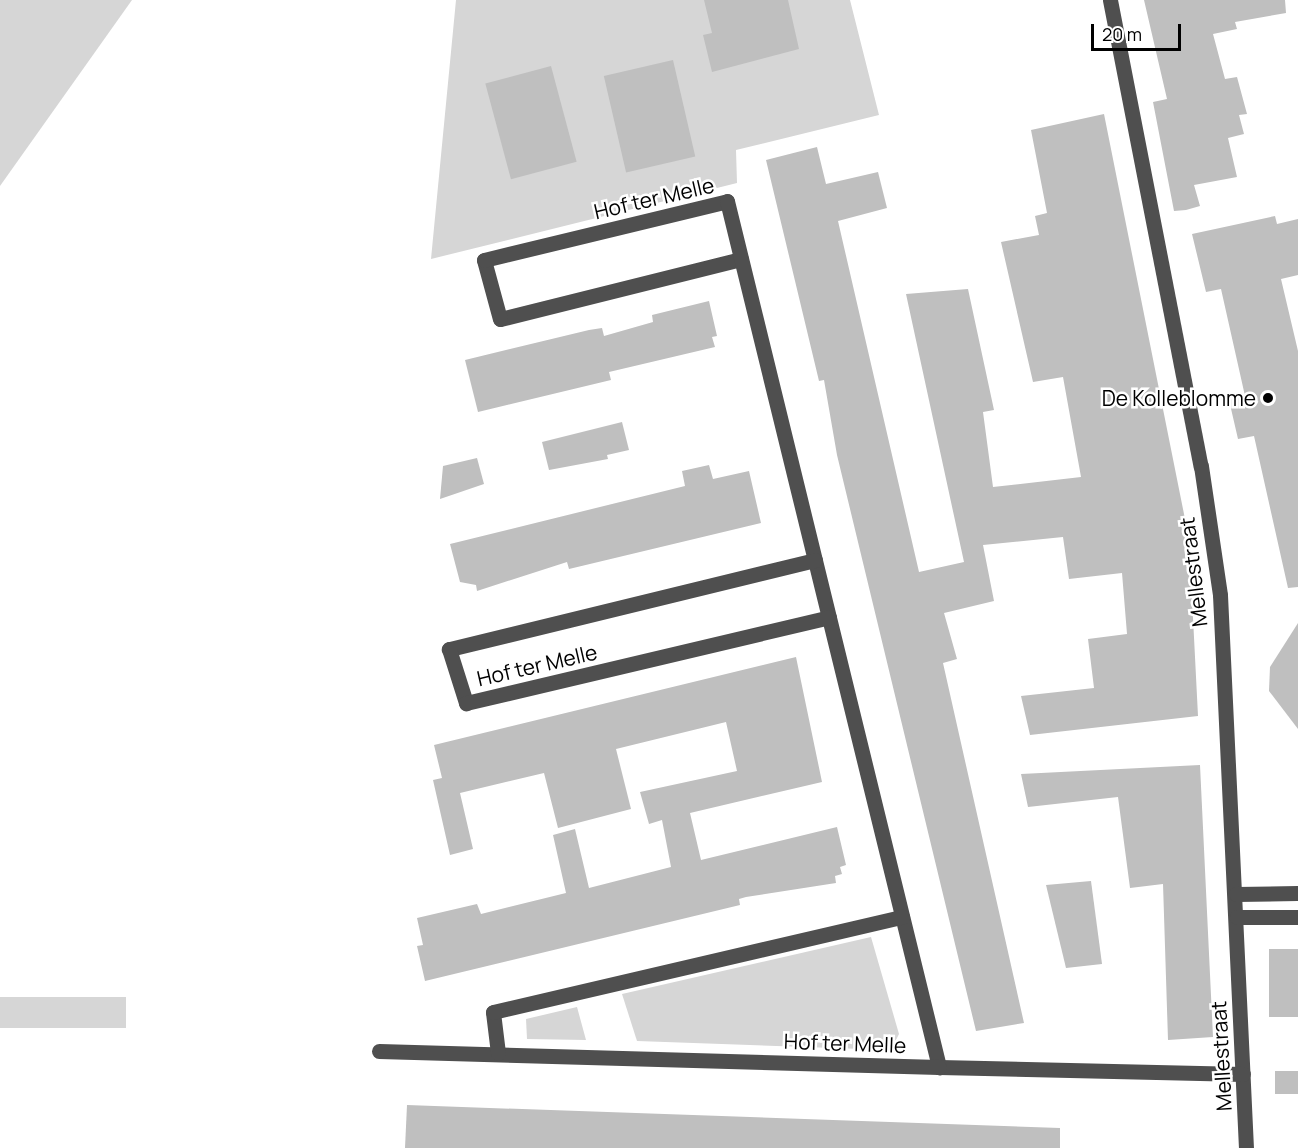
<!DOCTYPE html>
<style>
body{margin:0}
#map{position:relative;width:1298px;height:1148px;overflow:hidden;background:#fff;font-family:Manrope,sans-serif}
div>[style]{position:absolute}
.green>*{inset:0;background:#d6d6d6;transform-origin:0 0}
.building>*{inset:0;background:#bfbfbf;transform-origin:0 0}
.minor>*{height:15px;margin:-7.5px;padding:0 7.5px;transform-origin:7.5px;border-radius:7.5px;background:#4f4f4f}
.dots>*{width:16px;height:16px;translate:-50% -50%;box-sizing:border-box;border:3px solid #fff;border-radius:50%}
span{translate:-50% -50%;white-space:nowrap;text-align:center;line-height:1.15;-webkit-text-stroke:5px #fff;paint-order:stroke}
.street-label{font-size:21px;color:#000}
.poi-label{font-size:21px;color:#000}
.right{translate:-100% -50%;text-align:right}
.scale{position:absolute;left:1091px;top:24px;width:90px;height:27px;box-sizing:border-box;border:3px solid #000;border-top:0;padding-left:8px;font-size:18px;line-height:21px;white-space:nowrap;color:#000;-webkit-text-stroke:4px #fff;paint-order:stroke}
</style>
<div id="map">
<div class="green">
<i style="clip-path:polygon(0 0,132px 0,0 186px)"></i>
<i style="clip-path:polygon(456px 0,850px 0,879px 115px,736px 150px,737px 183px,431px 259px)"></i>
<i style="clip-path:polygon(871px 937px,899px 1034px,891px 1050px,637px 1041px,622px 994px)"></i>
<i style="left:126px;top:997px;width:31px;height:126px;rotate:90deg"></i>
<i style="clip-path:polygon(577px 1007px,586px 1040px,527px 1039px,526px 1019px)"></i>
</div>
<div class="building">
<i style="clip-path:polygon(704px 0,788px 0,799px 49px,712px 72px,703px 35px,712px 33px)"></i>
<i style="clip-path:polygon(1144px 0,1285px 0,1286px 13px,1235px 22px,1237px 29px,1213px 34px,1225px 79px,1237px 77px,1247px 114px,1239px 115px,1244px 134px,1228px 138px,1237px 177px,1194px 185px,1200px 206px,1186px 210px,1174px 211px,1153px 102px,1167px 99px)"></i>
<i style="left:673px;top:60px;width:99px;height:71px;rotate:77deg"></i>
<i style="left:551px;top:66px;width:99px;height:68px;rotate:75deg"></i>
<i style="clip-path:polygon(1104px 114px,1189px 539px,1198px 716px,1030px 735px,1021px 696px,1094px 688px,1088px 639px,1127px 634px,1122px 573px,1069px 579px,1063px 537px,983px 545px,994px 601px,944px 613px,957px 659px,943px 663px,1024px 1023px,976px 1031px,837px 455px,824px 380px,819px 381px,766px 160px,817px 147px,826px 184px,878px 172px,887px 208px,838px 221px,919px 572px,964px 562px,906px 294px,968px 289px,994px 410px,983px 412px,993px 487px,1081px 477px,1063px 377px,1033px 382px,1001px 242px,1039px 235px,1035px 216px,1047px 213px,1031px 130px)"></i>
<i style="clip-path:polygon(1275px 216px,1277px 224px,1298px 219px,1298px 275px,1281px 279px,1298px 351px,1298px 587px,1288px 588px,1254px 436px,1238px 439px,1229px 400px,1245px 396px,1221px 289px,1206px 292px,1192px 234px)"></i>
<i style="clip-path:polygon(709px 301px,717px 336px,712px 337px,715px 347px,609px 372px,611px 380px,478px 412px,465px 360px,589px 330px,602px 328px,604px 336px,653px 322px,652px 315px)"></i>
<i style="clip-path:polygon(622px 422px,629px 450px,607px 455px,608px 459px,549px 470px,542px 442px)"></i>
<i style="clip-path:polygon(477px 458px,484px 484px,440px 499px,443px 466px)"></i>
<i style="clip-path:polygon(709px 465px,713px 479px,749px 471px,761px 523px,569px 569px,567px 562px,477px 591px,476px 585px,460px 582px,450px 544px,685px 486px,682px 471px)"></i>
<i style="clip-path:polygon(1298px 623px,1298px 729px,1269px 691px,1270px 667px)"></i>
<i style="clip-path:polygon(796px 657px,822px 782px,690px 813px,701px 860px,837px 827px,846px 865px,840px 867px,842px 874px,835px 876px,836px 883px,746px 897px,739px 899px,740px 905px,425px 981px,417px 946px,423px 945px,417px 918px,477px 904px,481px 914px,566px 893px,553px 835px,575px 829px,589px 888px,671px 867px,662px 820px,649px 824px,640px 792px,737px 771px,726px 722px,616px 749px,631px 809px,558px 828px,544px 773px,460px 793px,473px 849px,450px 855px,433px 780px,442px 778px,434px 745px)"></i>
<i style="clip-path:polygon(1200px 765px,1213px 1037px,1168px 1040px,1163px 884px,1130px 888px,1118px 797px,1028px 807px,1021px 774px)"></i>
<i style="clip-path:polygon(1091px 881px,1102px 964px,1066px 968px,1046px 885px)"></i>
<i style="left:1298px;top:949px;width:68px;height:29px;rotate:90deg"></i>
<i style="left:1298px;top:1071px;width:23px;height:23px;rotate:90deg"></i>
<i style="clip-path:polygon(407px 1105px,1060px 1128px,1060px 1148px,405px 1148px)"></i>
</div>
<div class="minor">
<i style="left:1110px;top:0;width:475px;rotate:79deg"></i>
<i style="left:1201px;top:466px;width:130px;rotate:81.6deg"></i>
<i style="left:1220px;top:595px;width:554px;rotate:87.31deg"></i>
<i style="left:741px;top:259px;width:248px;rotate:166deg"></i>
<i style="left:500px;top:319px;width:61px;rotate:-105.2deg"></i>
<i style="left:484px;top:260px;width:250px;rotate:-13.6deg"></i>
<i style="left:727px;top:201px;width:892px;rotate:76.24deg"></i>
<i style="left:939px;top:1067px;width:304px;rotate:1.3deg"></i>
<i style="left:815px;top:560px;width:377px;rotate:166.3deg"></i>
<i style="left:449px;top:649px;width:57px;rotate:72.5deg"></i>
<i style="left:466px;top:703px;width:373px;rotate:-13.3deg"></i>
<i style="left:1236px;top:894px;width:62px;rotate:-0.9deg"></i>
<i style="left:1237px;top:917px;width:61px"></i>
<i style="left:379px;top:1051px;width:560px;rotate:1.64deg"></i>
<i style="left:498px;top:1053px;width:41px;rotate:-97deg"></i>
<i style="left:493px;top:1012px;width:420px;rotate:-13.1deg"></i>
</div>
<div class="dots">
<i style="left:1268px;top:398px;background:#000"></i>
</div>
<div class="street-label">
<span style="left:654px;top:198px;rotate:-13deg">Hof ter Melle</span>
<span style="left:1193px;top:572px;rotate:-97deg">Mellestraat</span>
<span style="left:537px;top:665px;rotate:-13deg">Hof ter Melle</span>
<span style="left:845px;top:1043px;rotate:2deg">Hof ter Melle</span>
<span style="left:1221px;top:1056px;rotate:-93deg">Mellestraat</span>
</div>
<div class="poi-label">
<span class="right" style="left:1256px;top:398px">De Kolleblomme</span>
</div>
<div class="scale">20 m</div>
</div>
